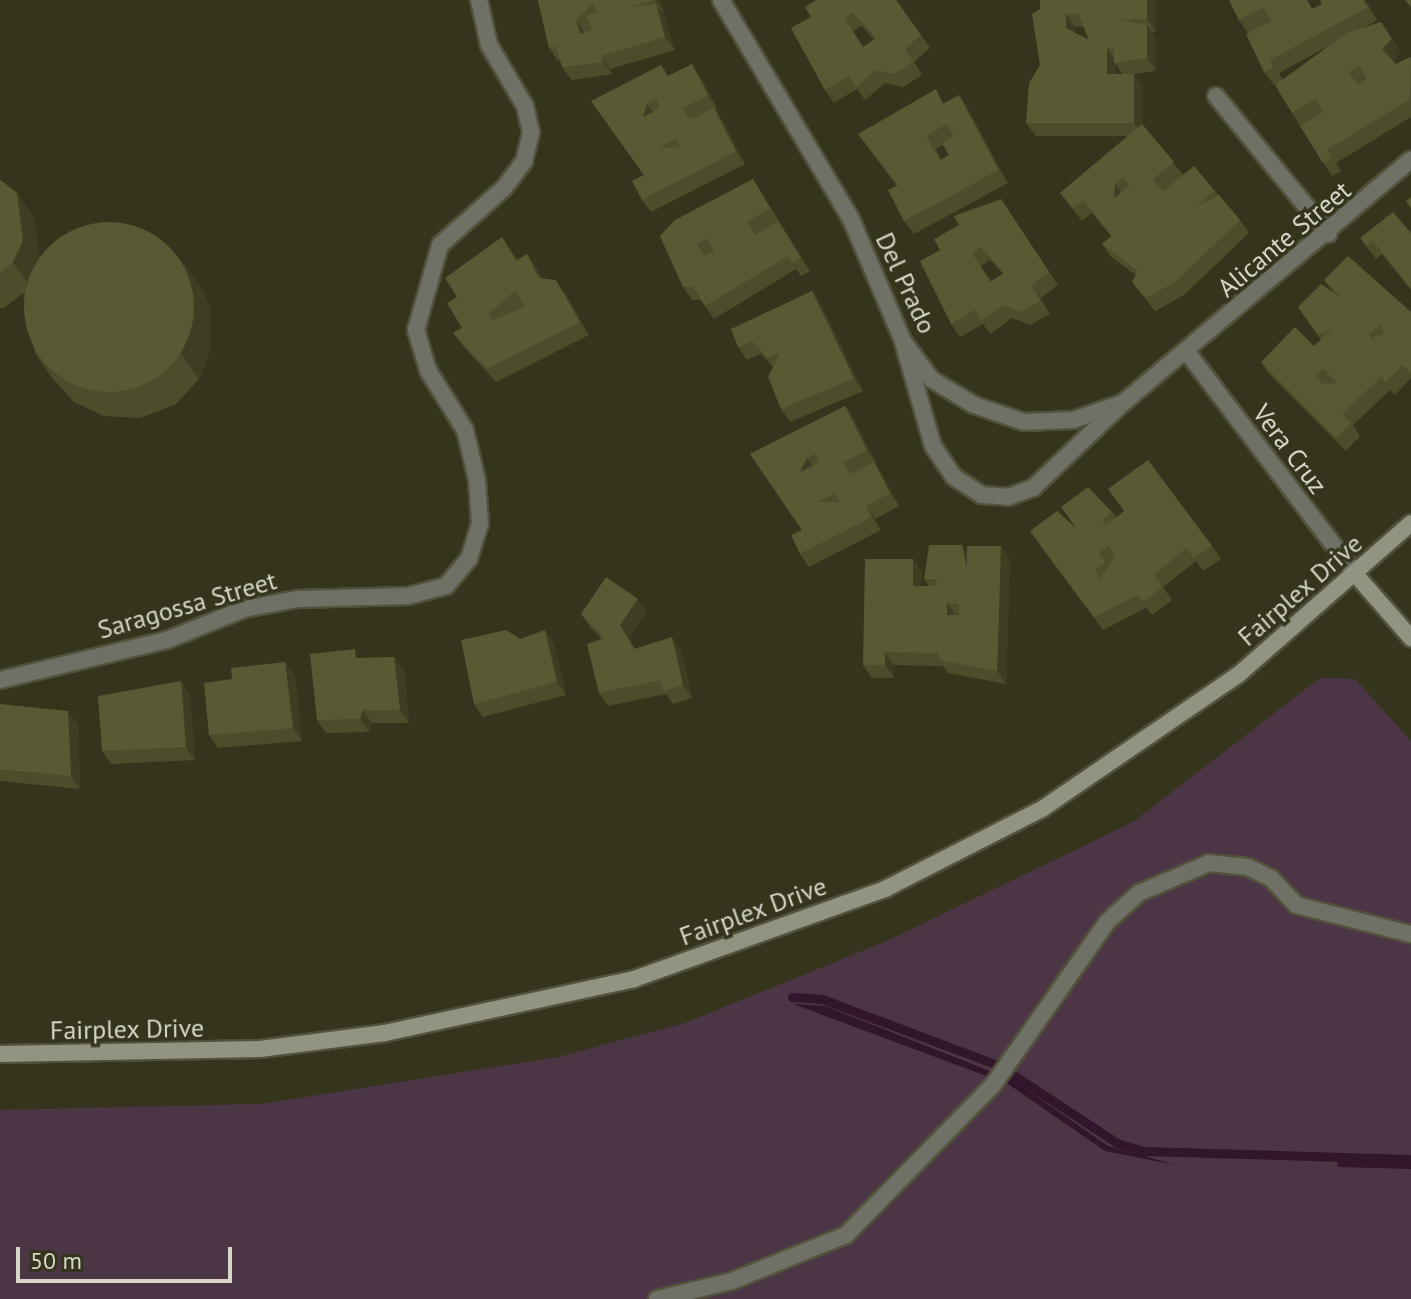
<!DOCTYPE html>
<style>
body{margin:0}
#map{position:relative;width:1411px;height:1299px;overflow:hidden;background:#35351d;font-family:"PT Sans",sans-serif}
div>[style]{position:absolute}
.green>*{inset:0;background:#4c3646}
.water>*{inset:0;background:#32162b}
.stream>*{height:9px;margin:-4.5px;padding:0 4.5px;transform-origin:4.5px;border-radius:4.5px;background:#32162b}
.roads{filter:drop-shadow(2px 0 #52523c) drop-shadow(-2px 0 #52523c) drop-shadow(0 2px #52523c) drop-shadow(0 -2px #52523c)}
.service>*{height:16px;margin:-8px;padding:0 8px;transform-origin:8px;border-radius:8px;background:#707166}
.minor>*{height:16px;margin:-8px;padding:0 8px;transform-origin:8px;border-radius:8px;background:#707166}
.secondary>*{height:16px;margin:-8px;padding:0 8px;transform-origin:8px;border-radius:8px;background:#939381}
.wall>*{inset:0;background:#4d4d2c}
.shaded-wall>*{inset:0;background:#3e3e24}
.building>*{inset:0;background:#595933}
.round{border-radius:50%}
span{translate:-50% -50%;white-space:nowrap;text-align:center;line-height:1.15;-webkit-text-stroke:7px #35351d;paint-order:stroke}
.street-label{font-size:26px;color:#d7d7c9}
.scale{position:absolute;left:16px;top:1247px;width:216px;height:36px;box-sizing:border-box;border:4px solid #d7d7c9;border-top:0;padding-left:10px;font-size:24px;line-height:28px;white-space:nowrap;color:#d7d7c9;-webkit-text-stroke:6px #35351d;paint-order:stroke}
</style>
<div id="map">
<div class="green">
<i style="clip-path:polygon(1320px 678px,1355px 679px,1411px 741px,1411px 1299px,0 1299px,0 1110px,261px 1104px,558px 1057px,685px 1023px,889px 940px,1133px 822px)"></i>
</div>
<div class="water">
<i style="clip-path:polygon(793px 1004px,825px 1006px,1013px 1080px,1108px 1146px,1176px 1165px,1105px 1151px,1008px 1084px)"></i>
<i style="clip-path:polygon(1337px 1161px,1411px 1164px,1411px 1169px,1338px 1167px)"></i>
</div>
<div class="stream">
<i style="left:792px;top:997px;width:30px;rotate:4deg"></i>
<i style="left:822px;top:999px;width:188px;rotate:20.6deg"></i>
<i style="left:998px;top:1065px;width:142px;rotate:33.2deg"></i>
<i style="left:1117px;top:1143px;width:28px;rotate:17deg"></i>
<i style="left:1144px;top:1151px;width:267px;rotate:1.7deg"></i>
</div>
<div class="roads">
<div class="service">
<i style="left:903px;top:342px;width:108px;rotate:73.9deg"></i>
<i style="left:933px;top:446px;width:37px;rotate:56deg"></i>
<i style="left:954px;top:477px;width:33px;rotate:33deg"></i>
<i style="left:982px;top:495px;width:26px;rotate:4deg"></i>
<i style="left:1008px;top:497px;width:27px;rotate:-20deg"></i>
<i style="left:1033px;top:488px;width:124px;rotate:-43.4deg"></i>
<i style="left:657px;top:1299px;width:77px;rotate:-13.5deg"></i>
<i style="left:732px;top:1281px;width:123px;rotate:-22deg"></i>
<i style="left:846px;top:1235px;width:210px;rotate:-45.6deg"></i>
<i style="left:993px;top:1085px;width:200px;rotate:-55deg"></i>
<i style="left:1108px;top:921px;width:42px;rotate:-42.1deg"></i>
<i style="left:1139px;top:893px;width:76px;rotate:-23.2deg"></i>
<i style="left:1209px;top:863px;width:39px;rotate:6deg"></i>
<i style="left:1248px;top:867px;width:25px;rotate:26deg"></i>
<i style="left:1271px;top:878px;width:37px;rotate:47deg"></i>
<i style="left:1296px;top:905px;width:119px;rotate:14.2deg"></i>
</div>
<div class="minor">
<i style="left:721px;top:0;width:255px;rotate:59.3deg"></i>
<i style="left:851px;top:219px;width:133px;rotate:66.9deg"></i>
<i style="left:903px;top:341px;width:47px;rotate:53.6deg"></i>
<i style="left:931px;top:379px;width:50px;rotate:31.2deg"></i>
<i style="left:974px;top:405px;width:53px;rotate:18.8deg"></i>
<i style="left:1024px;top:422px;width:49px;rotate:-2.3deg"></i>
<i style="left:1073px;top:420px;width:53px;rotate:-18.8deg"></i>
<i style="left:1123px;top:403px;width:377px;rotate:-40.2deg"></i>
<i style="left:1216px;top:96px;width:178px;rotate:50.7deg"></i>
<i style="left:1187px;top:352px;width:280px;rotate:52.8deg"></i>
<i style="left:0;top:680px;width:172px;rotate:-13.5deg"></i>
<i style="left:167px;top:640px;width:83px;rotate:-21.9deg"></i>
<i style="left:244px;top:609px;width:55px;rotate:-10.5deg"></i>
<i style="left:298px;top:599px;width:110px;rotate:-1.6deg"></i>
<i style="left:408px;top:596px;width:39px;rotate:-15deg"></i>
<i style="left:446px;top:586px;width:35px;rotate:-50deg"></i>
<i style="left:469px;top:559px;width:37px;rotate:-73deg"></i>
<i style="left:480px;top:524px;width:44px;rotate:-93.9deg"></i>
<i style="left:477px;top:480px;width:51px;rotate:-103.5deg"></i>
<i style="left:465px;top:430px;width:70px;rotate:-121.7deg"></i>
<i style="left:428px;top:370px;width:42px;rotate:-106.7deg"></i>
<i style="left:416px;top:330px;width:88px;rotate:-74.2deg"></i>
<i style="left:440px;top:245px;width:86px;rotate:-41.7deg"></i>
<i style="left:504px;top:188px;width:34px;rotate:-53deg"></i>
<i style="left:524px;top:161px;width:30px;rotate:-76deg"></i>
<i style="left:531px;top:132px;width:27px;rotate:-103deg"></i>
<i style="left:525px;top:106px;width:71px;rotate:-120.5deg"></i>
<i style="left:489px;top:45px;width:46px;rotate:-102.5deg"></i>
</div>
<div class="secondary">
<i style="left:1356px;top:575px;width:84px;rotate:48.9deg"></i>
<i style="left:0;top:1054px;width:260px;rotate:-1.1deg"></i>
<i style="left:260px;top:1049px;width:126px;rotate:-7.3deg"></i>
<i style="left:385px;top:1033px;width:255px;rotate:-12.2deg"></i>
<i style="left:634px;top:979px;width:267px;rotate:-19.7deg"></i>
<i style="left:885px;top:889px;width:176px;rotate:-27deg"></i>
<i style="left:1042px;top:809px;width:237px;rotate:-34.4deg"></i>
<i style="left:1238px;top:675px;width:230px;rotate:-41.3deg"></i>
</div>
</div>
<div class="wall">
<i style="clip-path:polygon(538px 0,660px 0,664px 13px,662px 13px,665px 17px,675px 50px,610px 69px,612px 74px,572px 80px,562px 67px,560px 60px,558px 61px,549px 48px)"></i>
<i style="clip-path:polygon(evenodd,896px 0,930px 48px,914px 62px,922px 75px,903px 87px,885px 83px,865px 100px,857px 89px,834px 103px,825px 90px,791px 28px,896px 0,862px 26px,874px 40px,863px 47px,853px 31px,862px 26px)"></i>
<i style="clip-path:polygon(evenodd,1040px 0,1156px 0,1156px 32px,1152px 32px,1156px 38px,1156px 71px,1134px 74px,1143px 87px,1143px 125px,1183px 175px,1215px 191px,1240px 220px,1249px 233px,1184px 295px,1155px 311px,1132px 282px,1136px 275px,1111px 257px,1102px 244px,1111px 236px,1105px 229px,1092px 213px,1082px 221px,1060px 193px,1128px 136px,1036px 136px,1026px 123px,1040px 65px,1040px 0,1083px 26px,1089px 40px,1075px 33px,1075px 27px,1083px 26px,1040px 0,1116px 65px,1122px 74px,1116px 74px,1116px 65px)"></i>
<i style="clip-path:polygon(evenodd,1229px 0,1314px 8px,1369px 5px,1377px 20px,1363px 28px,1381px 22px,1401px 52px,1393px 61px,1396px 64px,1410px 57px,1411px 58px,1411px 117px,1336px 163px,1341px 171px,1332px 176px,1292px 113px,1278px 83px,1274px 85px,1264px 72px,1248px 33px,1239px 20px,1229px 0,1330px 45px,1283px 80px,1279px 73px,1330px 45px)"></i>
<i style="clip-path:polygon(669px 76px,701px 77px,717px 108px,715px 109px,723px 121px,745px 164px,651px 212px,642px 200px,644px 175px,591px 101px)"></i>
<i style="clip-path:polygon(evenodd,959px 95px,968px 108px,1008px 183px,914px 234px,904px 221px,897px 186px,858px 134px,945px 103px,959px 95px,943px 145px,949px 155px,941px 160px,936px 149px,943px 145px)"></i>
<i style="clip-path:polygon(753px 179px,810px 271px,801px 276px,796px 269px,714px 319px,701px 300px,692px 300px,683px 287px,660px 236px)"></i>
<i style="clip-path:polygon(0 180px,17px 193px,34px 218px,39px 256px,201px 288px,211px 310px,211px 348px,199px 379px,176px 404px,140px 418px,104px 416px,74px 402px,52px 378px,35px 353px,23px 293px,4px 308px,0 308px)"></i>
<i style="clip-path:polygon(evenodd,1001px 199px,1058px 285px,1041px 298px,1050px 314px,1030px 325px,1012px 318px,990px 334px,983px 324px,960px 337px,951px 324px,940px 250px,1001px 199px,990px 260px,1003px 274px,991px 281px,981px 266px,990px 260px)"></i>
<i style="clip-path:polygon(1411px 233px,1411px 290px,1382px 254px,1376px 259px,1360px 238px)"></i>
<i style="clip-path:polygon(502px 237px,517px 260px,527px 254px,536px 267px,542px 278px,565px 293px,589px 335px,496px 382px,463px 346px,453px 333px,462px 328px,457px 297px)"></i>
<i style="clip-path:polygon(1324px 280px,1411px 312px,1411px 378px,1395px 395px,1390px 390px,1353px 425px,1360px 436px,1346px 451px,1270px 375px,1261px 362px,1314px 346px,1321px 340px,1298px 307px,1333px 292px)"></i>
<i style="clip-path:polygon(812px 291px,821px 304px,863px 391px,790px 422px,781px 409px,773px 367px,761px 354px,747px 360px,738px 347px)"></i>
<i style="clip-path:polygon(845px 406px,854px 419px,876px 463px,875px 464px,883px 475px,899px 506px,875px 519px,881px 530px,809px 567px,800px 554px,802px 530px,750px 454px)"></i>
<i style="clip-path:polygon(1112px 512px,1116px 517px,1212px 546px,1221px 559px,1203px 571px,1196px 561px,1163px 587px,1172px 600px,1152px 615px,1146px 608px,1103px 630px,1039px 544px)"></i>
<i style="clip-path:polygon(967px 552px,1010px 559px,1006px 684px,948px 673px,943px 666px,894px 665px,894px 678px,872px 678px,863px 665px,913px 559px,922px 572px,922px 586px,929px 586px,924px 579px)"></i>
<i style="clip-path:polygon(647px 612px,629px 638px,635px 649px,681px 650px,692px 698px,673px 704px,666px 694px,608px 706px,599px 693px,602px 639px,590px 627px,581px 614px)"></i>
<i style="clip-path:polygon(520px 639px,554px 643px,566px 695px,483px 717px,474px 704px)"></i>
<i style="clip-path:polygon(394px 657px,404px 670px,409px 723px,372px 723px,369px 732px,326px 733px,317px 720px,361px 658px)"></i>
<i style="clip-path:polygon(285px 662px,295px 675px,302px 741px,218px 748px,209px 735px,232px 679px)"></i>
<i style="clip-path:polygon(181px 681px,190px 694px,195px 760px,111px 764px,102px 751px)"></i>
<i style="clip-path:polygon(0 704px,78px 724px,80px 789px,0 781px)"></i>
</div>
<div class="shaded-wall">
<i style="clip-path:polygon(655px 0,660px 0,664px 13px)"></i>
<i style="clip-path:polygon(1147px 0,1156px 0,1156px 32px,1147px 19px)"></i>
<i style="clip-path:polygon(1364px 0,1365px 0,1369px 5px,1377px 20px)"></i>
<i style="clip-path:polygon(656px 4px,665px 17px,675px 50px,665px 37px)"></i>
<i style="clip-path:polygon(1066px 14px,1075px 27px,1075px 41px,1066px 28px)"></i>
<i style="clip-path:polygon(576px 20px,585px 33px,580px 34px)"></i>
<i style="clip-path:polygon(1381px 22px,1401px 52px,1392px 62px,1382px 49px)"></i>
<i style="clip-path:polygon(1147px 25px,1156px 38px,1156px 71px,1147px 58px)"></i>
<i style="clip-path:polygon(1107px 48px,1116px 61px,1114px 63px,1116px 65px,1116px 87px,1107px 74px)"></i>
<i style="clip-path:polygon(601px 56px,610px 69px,612px 74px,603px 62px)"></i>
<i style="clip-path:polygon(692px 64px,701px 77px,717px 108px,708px 95px)"></i>
<i style="clip-path:polygon(1134px 74px,1143px 87px,1143px 136px,1134px 123px)"></i>
<i style="clip-path:polygon(959px 95px,968px 108px,1008px 183px,999px 170px)"></i>
<i style="clip-path:polygon(647px 104px,656px 117px,643px 117px)"></i>
<i style="clip-path:polygon(714px 108px,723px 121px,745px 164px,736px 151px)"></i>
<i style="clip-path:polygon(1115px 184px,1124px 197px,1114px 198px)"></i>
<i style="clip-path:polygon(17px 193px,34px 218px,40px 266px,30px 287px,13px 262px)"></i>
<i style="clip-path:polygon(778px 221px,787px 234px,810px 271px,801px 258px)"></i>
<i style="clip-path:polygon(527px 254px,536px 267px,548px 291px,539px 278px)"></i>
<i style="clip-path:polygon(184px 263px,201px 288px,211px 310px,211px 348px,199px 379px,181px 354px)"></i>
<i style="clip-path:polygon(556px 280px,565px 293px,589px 335px,580px 322px)"></i>
<i style="clip-path:polygon(1032px 285px,1041px 298px,1050px 314px,1041px 301px)"></i>
<i style="clip-path:polygon(812px 291px,821px 304px,863px 391px,854px 378px)"></i>
<i style="clip-path:polygon(845px 406px,854px 419px,876px 463px,867px 450px)"></i>
<i style="clip-path:polygon(807px 458px,816px 471px,800px 472px)"></i>
<i style="clip-path:polygon(874px 462px,883px 475px,899px 506px,890px 493px)"></i>
<i style="clip-path:polygon(866px 506px,875px 519px,881px 530px,872px 517px)"></i>
<i style="clip-path:polygon(962px 545px,971px 558px,967px 569px)"></i>
<i style="clip-path:polygon(1001px 546px,1010px 559px,1006px 684px,997px 671px)"></i>
<i style="clip-path:polygon(913px 559px,922px 572px,922px 599px,913px 586px)"></i>
<i style="clip-path:polygon(638px 599px,647px 612px,629px 638px,643px 662px,620px 625px)"></i>
<i style="clip-path:polygon(947px 603px,956px 616px,947px 615px)"></i>
<i style="clip-path:polygon(545px 630px,554px 643px,566px 695px,557px 682px)"></i>
<i style="clip-path:polygon(672px 637px,681px 650px,692px 698px,683px 685px)"></i>
<i style="clip-path:polygon(885px 652px,894px 665px,894px 678px,885px 665px)"></i>
<i style="clip-path:polygon(394px 657px,404px 670px,409px 723px,400px 710px)"></i>
<i style="clip-path:polygon(285px 662px,295px 675px,302px 741px,293px 728px)"></i>
<i style="clip-path:polygon(181px 681px,190px 694px,195px 760px,186px 747px)"></i>
<i style="clip-path:polygon(363px 710px,372px 723px,369px 732px,360px 719px)"></i>
<i style="clip-path:polygon(68px 711px,78px 724px,80px 789px,71px 776px)"></i>
</div>
<div class="building">
<i style="clip-path:polygon(evenodd,538px 0,654px 0,629px 7px,656px 4px,665px 37px,601px 56px,603px 62px,562px 67px,556px 46px,549px 48px,538px 0,594px 3px,596px 13px,587px 16px,592px 30px,580px 34px,576px 20px,594px 3px)"></i>
<i style="clip-path:polygon(evenodd,816px 0,896px 0,921px 35px,905px 49px,913px 62px,894px 74px,876px 70px,856px 87px,849px 76px,825px 90px,791px 28px,811px 17px,805px 7px,816px 0,853px 13px,876px 38px,863px 47px,844px 18px,853px 13px)"></i>
<i style="clip-path:polygon(evenodd,1040px 0,1147px 0,1147px 19px,1120px 20px,1147px 25px,1147px 58px,1114px 63px,1114px 48px,1107px 48px,1107px 74px,1134px 74px,1134px 123px,1026px 123px,1029px 83px,1040px 65px,1032px 14px,1040px 9px,1040px 0,1078px 13px,1089px 40px,1066px 28px,1066px 14px,1078px 13px)"></i>
<i style="clip-path:polygon(1229px 0,1307px 0,1312px 9px,1322px 4px,1320px 0,1364px 0,1368px 7px,1270px 60px,1274px 67px,1264px 72px,1246px 34px,1271px 21px,1264px 7px,1239px 20px)"></i>
<i style="clip-path:polygon(1405px 0,1411px 0,1411px 7px)"></i>
<i style="clip-path:polygon(evenodd,1381px 22px,1392px 39px,1382px 49px,1396px 64px,1410px 57px,1411px 62px,1410px 99px,1327px 150px,1332px 158px,1323px 163px,1300px 126px,1323px 112px,1315px 99px,1292px 113px,1275px 85px,1347px 33px,1381px 22px,1359px 66px,1367px 79px,1358px 85px,1349px 72px,1359px 66px)"></i>
<i style="clip-path:polygon(evenodd,692px 64px,708px 95px,683px 108px,690px 120px,714px 108px,736px 151px,642px 200px,632px 181px,644px 175px,591px 101px,661px 65px,668px 76px,692px 64px,656px 99px,660px 108px,643px 117px,647px 104px,656px 99px,692px 64px,676px 139px,680px 147px,659px 148px,676px 139px)"></i>
<i style="clip-path:polygon(evenodd,936px 89px,943px 104px,959px 95px,999px 170px,904px 221px,888px 190px,898px 185px,858px 134px,936px 89px,947px 124px,954px 136px,942px 143px,949px 155px,940px 160px,926px 136px,947px 124px)"></i>
<i style="clip-path:polygon(evenodd,1142px 124px,1174px 162px,1153px 179px,1163px 191px,1194px 166px,1215px 191px,1194px 208px,1219px 195px,1240px 220px,1175px 282px,1146px 298px,1132px 282px,1138px 271px,1102px 244px,1112px 236px,1096px 216px,1083px 200px,1073px 208px,1060px 193px,1142px 124px,1123px 177px,1130px 185px,1114px 198px,1115px 184px,1123px 177px)"></i>
<i style="clip-path:polygon(evenodd,753px 179px,770px 208px,747px 222px,755px 235px,778px 221px,801px 258px,792px 263px,788px 256px,705px 306px,693px 287px,683px 287px,660px 236px,675px 220px,753px 179px,707px 238px,714px 251px,704px 256px,697px 244px,707px 238px)"></i>
<i style="clip-path:polygon(0 180px,17px 193px,23px 241px,13px 262px,0 273px)"></i>
<i style="clip-path:polygon(1411px 197px,1411px 208px,1406px 201px)"></i>
<i style="clip-path:polygon(evenodd,1001px 199px,1049px 272px,1032px 285px,1041px 301px,1021px 312px,1003px 305px,981px 321px,975px 310px,951px 324px,920px 261px,940px 250px,934px 239px,959px 225px,954px 216px,1001px 199px,981px 247px,1004px 273px,990px 282px,972px 253px,981px 247px)"></i>
<i style="clip-path:polygon(1393px 212px,1411px 233px,1411px 289px,1373px 241px,1367px 246px,1360px 238px)"></i>
<i class="round" style="left:24px;top:222px;width:170px;height:170px"></i>
<i style="clip-path:polygon(evenodd,502px 237px,516px 261px,527px 254px,539px 278px,556px 280px,580px 322px,487px 369px,453px 333px,462px 328px,447px 303px,457px 297px,445px 278px,502px 237px,515px 291px,525px 307px,493px 320px,489px 313px,515px 291px)"></i>
<i style="clip-path:polygon(evenodd,1348px 256px,1411px 312px,1411px 371px,1410px 372px,1402px 365px,1386px 382px,1381px 377px,1342px 414px,1351px 423px,1336px 438px,1261px 362px,1295px 327px,1314px 346px,1333px 328px,1318px 335px,1298px 307px,1321px 284px,1343px 299px,1324px 280px,1348px 256px,1380px 324px,1384px 334px,1374px 337px,1376px 343px,1369px 335px,1380px 324px,1348px 256px,1323px 369px,1338px 383px,1323px 384px,1315px 376px,1323px 369px)"></i>
<i style="clip-path:polygon(812px 291px,854px 378px,781px 409px,768px 377px,780px 353px,768px 358px,752px 341px,738px 347px,731px 329px)"></i>
<i style="clip-path:polygon(evenodd,845px 406px,867px 450px,843px 462px,850px 474px,874px 462px,890px 493px,866px 506px,872px 517px,800px 554px,791px 535px,802px 530px,750px 454px,845px 406px,815px 454px,820px 462px,800px 472px,807px 458px,815px 454px,845px 406px,835px 493px,840px 502px,818px 502px,835px 493px)"></i>
<i style="clip-path:polygon(evenodd,1148px 460px,1212px 546px,1194px 558px,1186px 548px,1154px 575px,1162px 587px,1143px 602px,1137px 595px,1094px 617px,1030px 531px,1057px 511px,1077px 529px,1061px 507px,1088px 487px,1112px 512px,1102px 520px,1106px 525px,1124px 511px,1108px 489px,1148px 460px,1108px 546px,1115px 556px,1099px 579px,1095px 570px,1105px 562px,1099px 553px,1108px 546px)"></i>
<i style="clip-path:polygon(evenodd,929px 545px,962px 545px,967px 569px,967px 546px,1001px 546px,997px 671px,939px 660px,938px 653px,885px 652px,885px 665px,863px 665px,865px 559px,913px 559px,913px 586px,936px 586px,937px 579px,924px 579px,929px 545px,947px 603px,959px 604px,959px 615px,947px 615px,947px 603px)"></i>
<i style="clip-path:polygon(606px 577px,638px 599px,620px 625px,634px 649px,672px 637px,683px 685px,664px 691px,660px 680px,599px 693px,587px 644px,604px 638px,581px 614px)"></i>
<i style="clip-path:polygon(506px 630px,520px 639px,545px 630px,557px 682px,474px 704px,461px 640px)"></i>
<i style="clip-path:polygon(355px 649px,356px 658px,394px 657px,400px 710px,363px 710px,360px 719px,317px 720px,310px 654px)"></i>
<i style="clip-path:polygon(285px 662px,293px 728px,209px 735px,204px 683px,232px 679px,231px 668px)"></i>
<i style="clip-path:polygon(181px 681px,186px 747px,102px 751px,98px 696px)"></i>
<i style="clip-path:polygon(0 704px,68px 711px,71px 776px,0 769px)"></i>
</div>
<div class="street-label">
<span style="left:1284px;top:239px;rotate:-40deg">Alicante Street</span>
<span style="left:906px;top:283px;rotate:65deg">Del Prado</span>
<span style="left:1290px;top:449px;rotate:53deg">Vera Cruz</span>
<span style="left:1300px;top:590px;rotate:-41deg">Fairplex Drive</span>
<span style="left:187px;top:605px;rotate:-16deg">Saragossa Street</span>
<span style="left:753px;top:911px;rotate:-20deg">Fairplex Drive</span>
<span style="left:127px;top:1029px;rotate:-1deg">Fairplex Drive</span>
</div>
<div class="scale">50 m</div>
</div>
